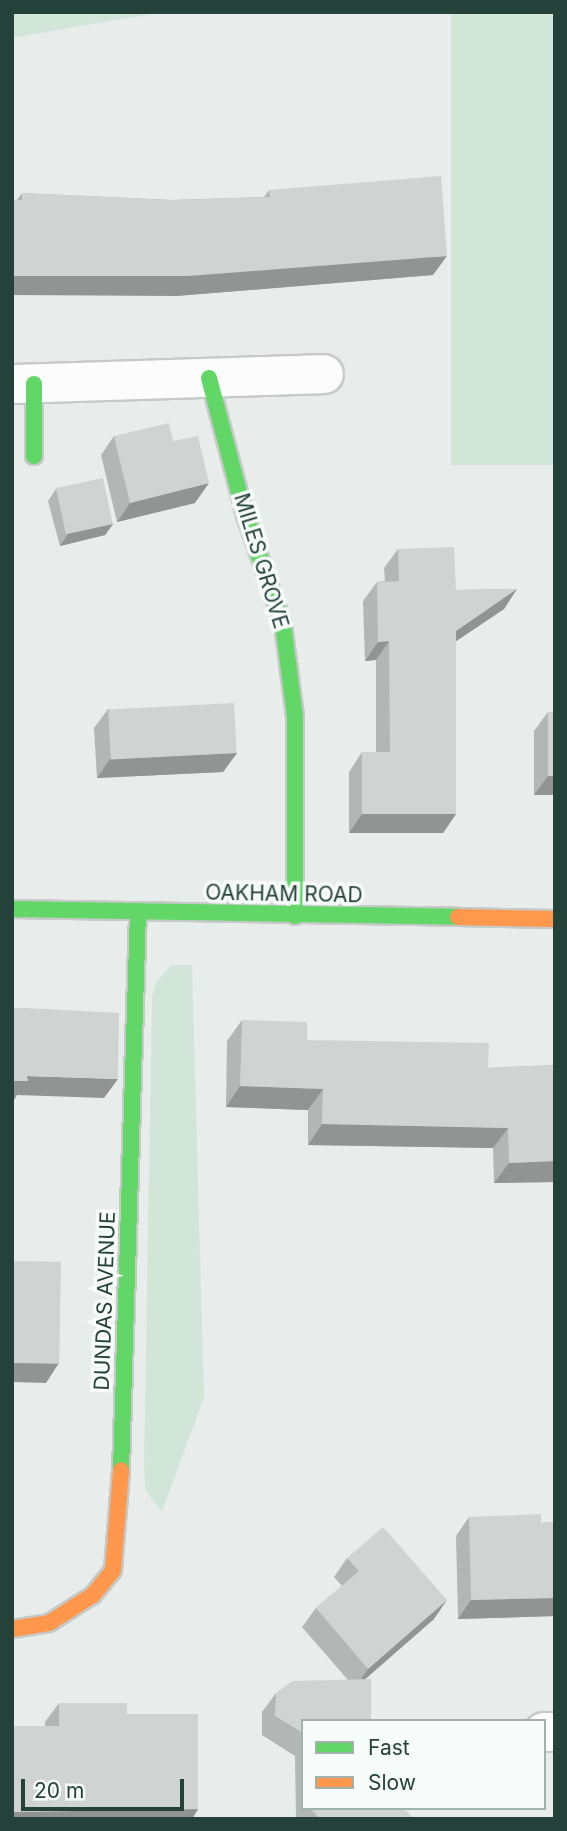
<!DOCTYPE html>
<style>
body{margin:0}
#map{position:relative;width:567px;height:1831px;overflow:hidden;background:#e8edeb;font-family:Inter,sans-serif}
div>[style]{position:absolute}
.green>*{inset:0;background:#d1e6d8;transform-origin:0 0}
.roads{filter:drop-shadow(2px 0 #c5cac8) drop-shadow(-2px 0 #c5cac8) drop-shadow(0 2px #c5cac8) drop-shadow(0 -2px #c5cac8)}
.street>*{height:38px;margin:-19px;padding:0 19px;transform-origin:19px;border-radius:19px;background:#fcfcfc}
.fast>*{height:16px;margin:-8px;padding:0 8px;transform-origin:8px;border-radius:8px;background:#63d668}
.slow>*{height:16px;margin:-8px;padding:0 8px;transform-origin:8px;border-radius:8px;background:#ff974d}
.wall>*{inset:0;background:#b2b6b5}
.shaded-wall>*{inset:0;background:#919493}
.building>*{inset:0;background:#cfd4d2;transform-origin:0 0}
span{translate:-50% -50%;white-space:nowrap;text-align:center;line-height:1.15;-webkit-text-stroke:7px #f7fbf9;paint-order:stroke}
.street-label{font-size:21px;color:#24423a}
.frame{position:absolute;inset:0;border:14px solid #24423a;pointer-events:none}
.legend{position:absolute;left:301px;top:1719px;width:245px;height:91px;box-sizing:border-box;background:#f7fbf9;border:2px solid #a3b1ad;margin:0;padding:9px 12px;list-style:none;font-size:21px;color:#24423a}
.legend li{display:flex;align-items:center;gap:14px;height:35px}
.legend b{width:35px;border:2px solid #a3b1ad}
.scale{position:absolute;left:21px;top:1779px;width:163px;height:32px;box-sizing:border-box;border:4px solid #24423a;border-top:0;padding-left:9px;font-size:21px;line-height:24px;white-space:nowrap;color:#24423a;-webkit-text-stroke:5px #f7fbf9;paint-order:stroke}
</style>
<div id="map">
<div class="green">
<i style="clip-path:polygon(12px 12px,163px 12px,12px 38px)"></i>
<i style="left:451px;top:12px;width:104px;height:453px"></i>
<i style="clip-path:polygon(171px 965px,192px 965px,204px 1397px,162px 1512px,145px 1490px,144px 1461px,152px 998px,155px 984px)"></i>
</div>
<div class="roads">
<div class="street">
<i style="left:12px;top:384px;width:312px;rotate:-1.8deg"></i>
<i style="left:544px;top:1732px;width:11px"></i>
</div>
<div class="fast">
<i style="left:209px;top:378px;width:142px;rotate:75.3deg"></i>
<i style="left:245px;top:515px;width:115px;rotate:70.8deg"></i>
<i style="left:283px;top:624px;width:93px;rotate:82.6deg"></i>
<i style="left:295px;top:716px;width:200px;rotate:90deg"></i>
<i style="left:34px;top:384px;width:72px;rotate:90deg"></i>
<i style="left:12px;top:909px;width:446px;rotate:1deg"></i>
<i style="left:121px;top:1470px;width:559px;rotate:-88.26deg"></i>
</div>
<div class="slow">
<i style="left:458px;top:917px;width:97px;rotate:1.2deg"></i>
<i style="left:12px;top:1629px;width:37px;rotate:-9deg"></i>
<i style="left:49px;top:1623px;width:52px;rotate:-32.5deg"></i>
<i style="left:93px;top:1595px;width:32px;rotate:-51deg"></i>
<i style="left:113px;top:1570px;width:100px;rotate:-85.4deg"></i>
</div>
</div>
<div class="wall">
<i style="clip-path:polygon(269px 190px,433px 275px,176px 296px,17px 200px,22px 193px,172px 200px,264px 197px)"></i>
<i style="clip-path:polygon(114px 436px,173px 441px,195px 503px,117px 522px,101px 455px)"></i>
<i style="clip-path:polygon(56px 489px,113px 524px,105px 535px,60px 546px,48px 501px)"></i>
<i style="clip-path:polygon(398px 549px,456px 590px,517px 589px,504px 609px,456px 641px,456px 814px,443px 833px,349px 833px,349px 772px,362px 752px,376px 752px,376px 660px,365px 661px,363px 601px,377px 582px,385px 581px,384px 568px)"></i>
<i style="clip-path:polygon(108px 709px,237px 753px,223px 772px,97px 778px,94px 728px)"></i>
<i style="clip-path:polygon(548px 712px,555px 712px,555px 795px,534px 795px,534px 731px)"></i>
<i style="clip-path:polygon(242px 1020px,307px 1040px,488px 1068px,555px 1065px,555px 1182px,494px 1183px,493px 1148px,308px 1145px,308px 1110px,226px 1107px,227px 1041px)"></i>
<i style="clip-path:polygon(469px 1517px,541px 1523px,555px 1522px,555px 1616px,458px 1619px,456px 1536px)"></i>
<i style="clip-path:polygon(347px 1558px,434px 1619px,364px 1680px,303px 1721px,303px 1808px,403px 1808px,414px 1819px,296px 1819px,295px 1756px,262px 1735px,262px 1712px,276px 1693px,348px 1680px,302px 1627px,316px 1608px,342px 1586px,334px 1577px)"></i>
<i style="clip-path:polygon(59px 1703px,127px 1714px,198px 1809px,192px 1819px,12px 1819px,45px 1726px,45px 1722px)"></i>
</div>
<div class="shaded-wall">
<i style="clip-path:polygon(447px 256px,433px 275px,176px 296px,12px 295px,12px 276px)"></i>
<i style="clip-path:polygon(209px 483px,195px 503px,117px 522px,130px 503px)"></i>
<i style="clip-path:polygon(113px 524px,105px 535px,60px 546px,68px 534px)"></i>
<i style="clip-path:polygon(517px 589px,504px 609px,443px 650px,456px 631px)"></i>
<i style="clip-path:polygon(389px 641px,376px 660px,365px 661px,378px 642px)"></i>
<i style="clip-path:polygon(237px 753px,223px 772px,97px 778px,110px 759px)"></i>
<i style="clip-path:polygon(548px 776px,555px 776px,555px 795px,534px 795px)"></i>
<i style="clip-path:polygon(362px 814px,456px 814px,443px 833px,349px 833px)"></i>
<i style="clip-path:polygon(27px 1076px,118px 1079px,104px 1098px,17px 1095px,14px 1100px,12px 1100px,12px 1081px)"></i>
<i style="clip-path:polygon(240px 1086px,323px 1089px,308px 1110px,226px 1107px)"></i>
<i style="clip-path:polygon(322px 1124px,508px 1128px,493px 1148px,308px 1145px)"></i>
<i style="clip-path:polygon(555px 1161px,555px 1182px,494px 1183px,509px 1163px)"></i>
<i style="clip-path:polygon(12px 1363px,59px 1363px,46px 1383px,12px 1382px)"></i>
<i style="clip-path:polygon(555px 1598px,555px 1616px,458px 1619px,471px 1600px)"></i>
<i style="clip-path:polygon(447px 1600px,434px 1619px,355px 1688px,368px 1669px)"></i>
<i style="clip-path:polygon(198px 1809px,192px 1819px,12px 1819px,12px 1812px)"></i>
</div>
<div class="building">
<i style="clip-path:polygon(441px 176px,447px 256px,189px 276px,12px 276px,12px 200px,22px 200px,22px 193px,172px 200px,270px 197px,269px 190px)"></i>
<i style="clip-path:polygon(169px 423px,173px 441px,198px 436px,209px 483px,130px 503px,114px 436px)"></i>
<i style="left:103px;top:478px;width:47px;height:48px;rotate:78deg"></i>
<i style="clip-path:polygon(454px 547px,456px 590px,517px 589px,456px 631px,456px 814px,362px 814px,362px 752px,390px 752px,389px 641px,378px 642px,377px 582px,399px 581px,398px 549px)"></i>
<i style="left:234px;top:703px;width:50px;height:126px;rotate:87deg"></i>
<i style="left:548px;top:712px;width:7px;height:64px"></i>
<i style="clip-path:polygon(12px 1008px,26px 1008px,119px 1013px,118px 1079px,27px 1076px,28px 1081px,12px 1081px)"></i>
<i style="clip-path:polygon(242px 1020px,307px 1022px,307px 1040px,489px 1043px,488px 1068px,555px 1065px,555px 1161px,509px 1163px,508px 1128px,322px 1124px,323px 1089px,240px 1086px)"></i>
<i style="left:12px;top:1261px;width:49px;height:102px;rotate:1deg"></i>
<i style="clip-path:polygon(541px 1514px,541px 1523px,555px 1522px,555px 1598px,471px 1600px,469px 1517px)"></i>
<i style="clip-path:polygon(383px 1527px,447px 1600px,368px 1669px,316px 1608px,359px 1571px,347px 1558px)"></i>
<i style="clip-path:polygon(371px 1679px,371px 1721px,303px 1721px,303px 1733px,275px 1716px,276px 1693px,292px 1681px)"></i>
<i style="clip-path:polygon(59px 1703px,127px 1703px,127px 1714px,198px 1714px,198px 1809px,12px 1812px,12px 1726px,59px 1726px)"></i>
<i style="clip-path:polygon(310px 1808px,403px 1808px,414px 1819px,320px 1819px)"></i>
</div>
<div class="street-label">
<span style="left:261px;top:561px;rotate:73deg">MILES GROVE</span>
<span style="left:284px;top:894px;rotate:1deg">OAKHAM ROAD</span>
<span style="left:105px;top:1301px;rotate:-88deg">DUNDAS AVENUE</span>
</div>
<div class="frame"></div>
<ul class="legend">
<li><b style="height:9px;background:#63d668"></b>Fast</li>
<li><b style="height:9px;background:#ff974d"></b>Slow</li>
</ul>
<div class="scale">20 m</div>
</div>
